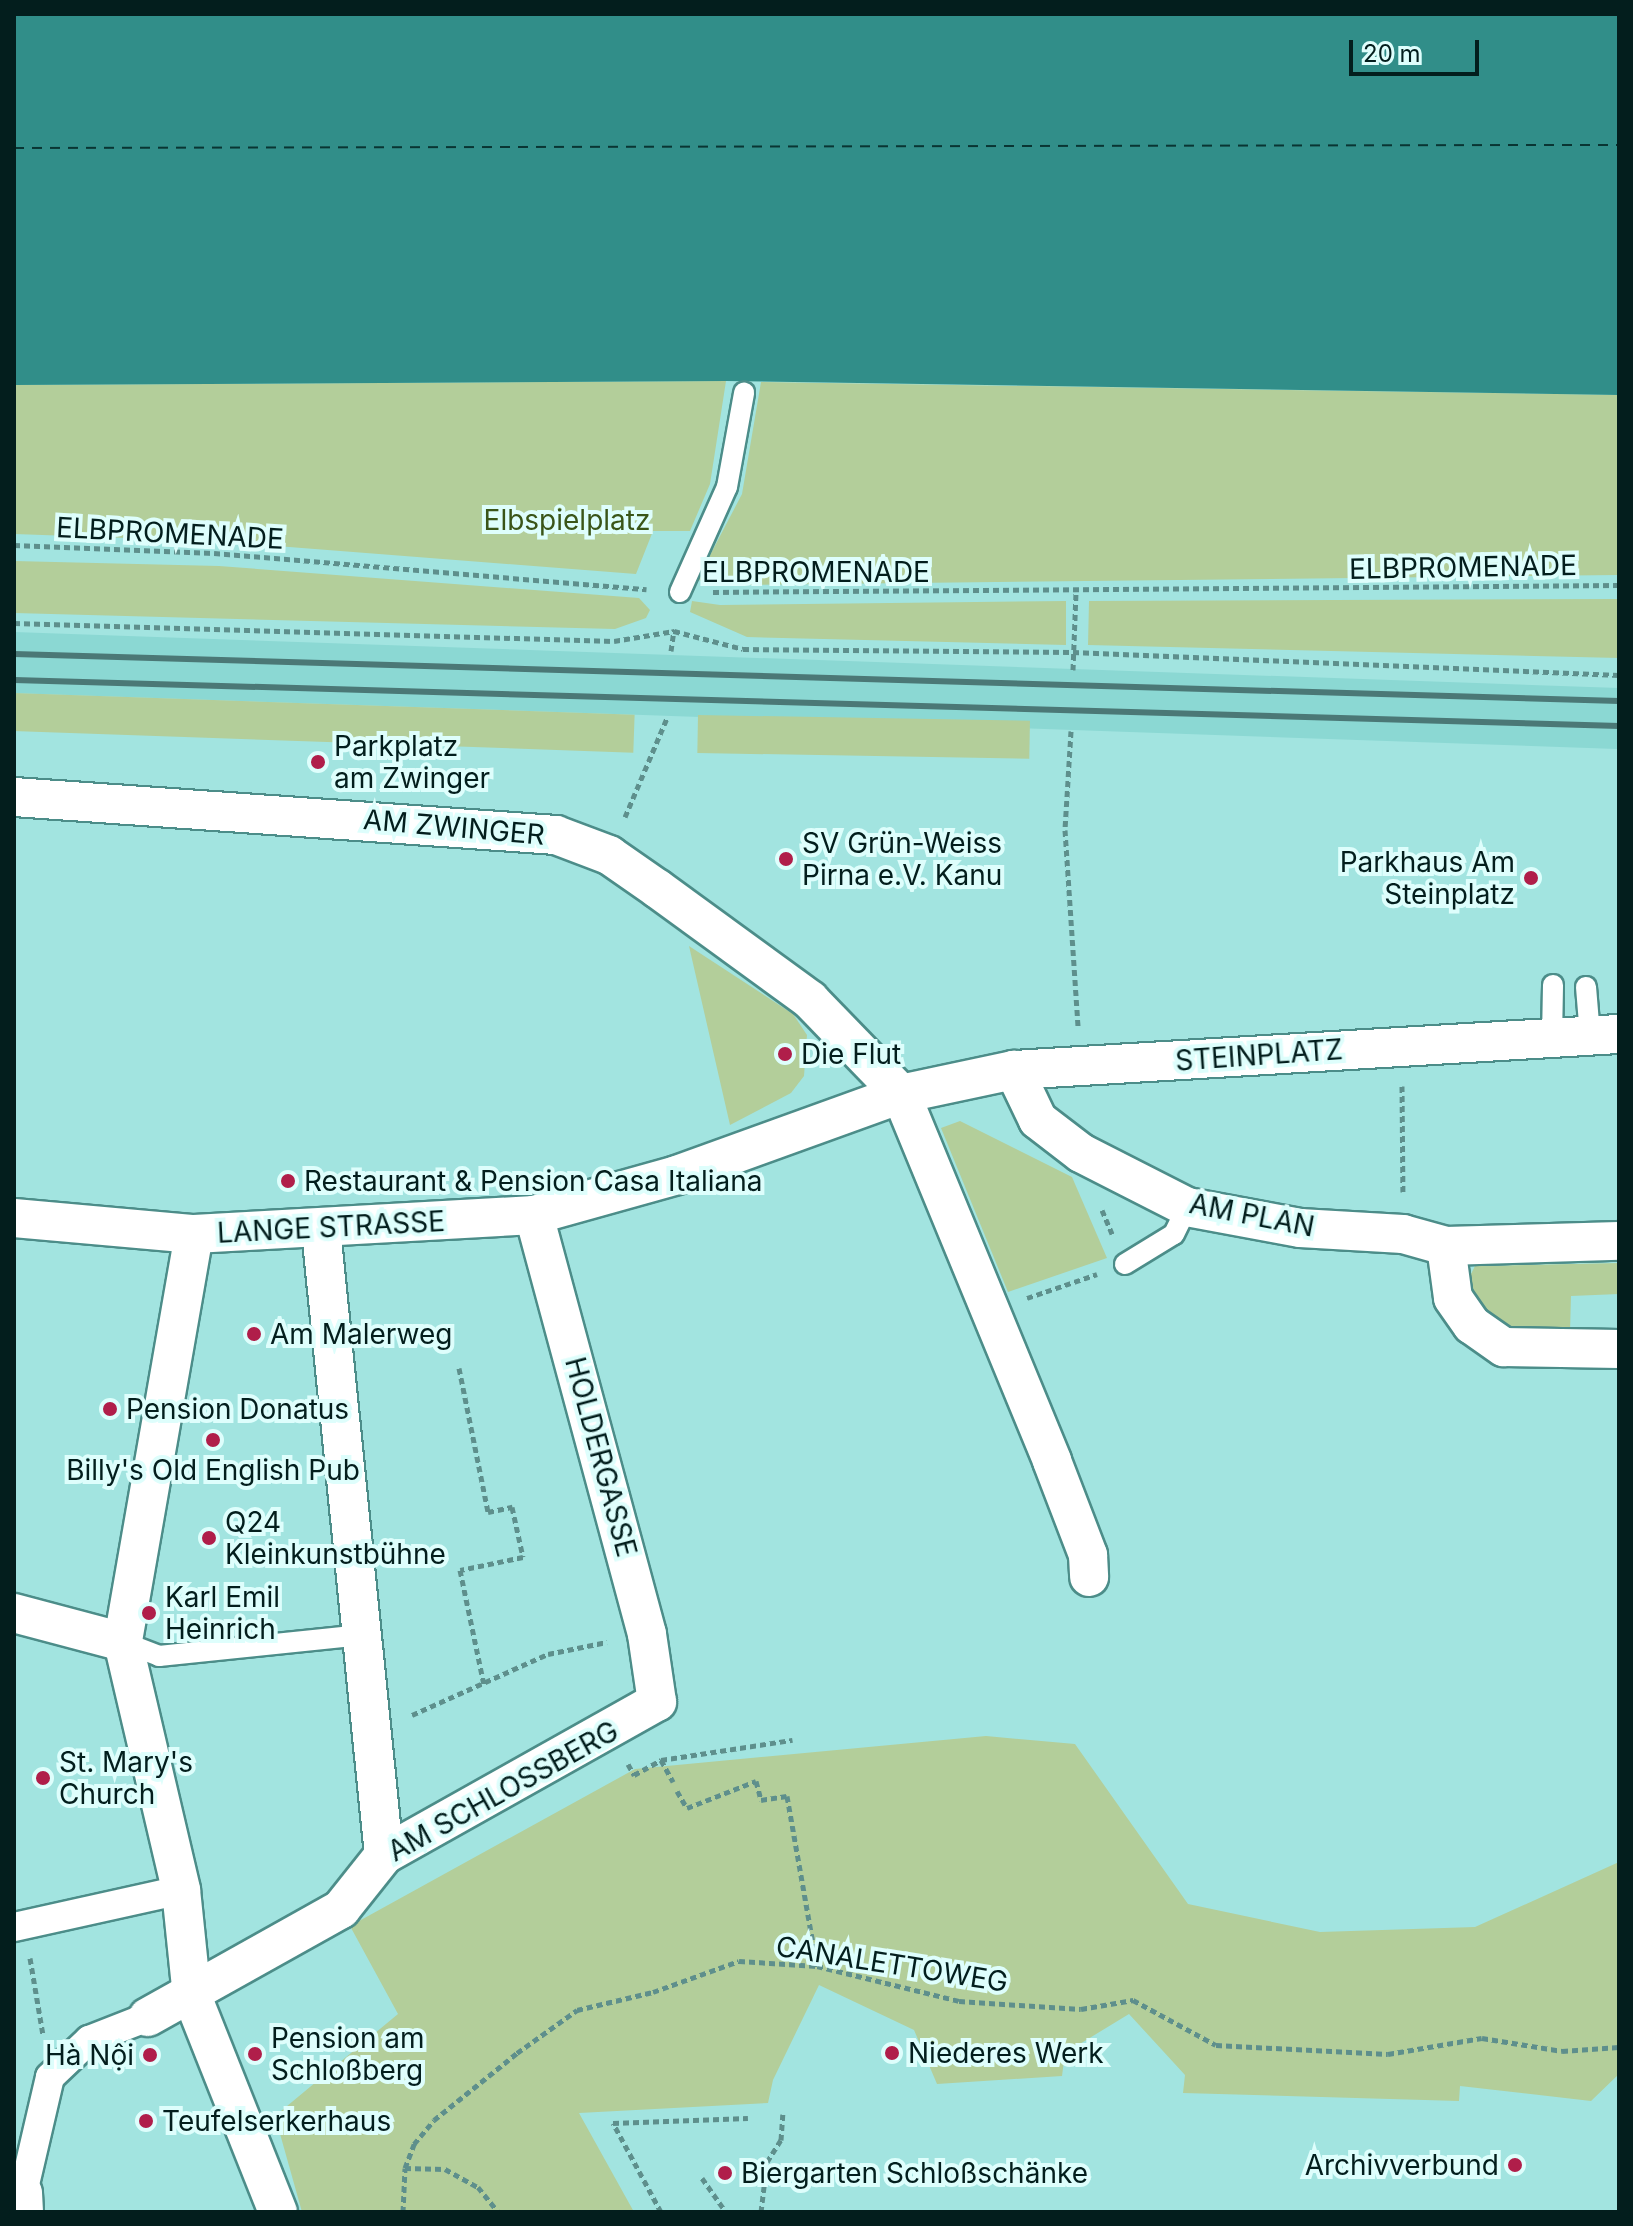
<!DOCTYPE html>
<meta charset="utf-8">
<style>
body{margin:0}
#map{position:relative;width:1633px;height:2226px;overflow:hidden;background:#a2e4e0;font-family:Inter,sans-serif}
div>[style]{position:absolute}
.built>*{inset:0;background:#8bd8d3;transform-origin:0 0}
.green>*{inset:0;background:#b3ce9a;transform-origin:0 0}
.water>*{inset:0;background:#318e89}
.ferry>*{height:2px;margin-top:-1px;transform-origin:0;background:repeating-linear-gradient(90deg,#093533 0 10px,transparent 0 18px)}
.path>*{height:5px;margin-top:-2.5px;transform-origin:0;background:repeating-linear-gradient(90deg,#5e8f8c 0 6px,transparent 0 10px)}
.roads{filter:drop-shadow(2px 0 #4c8d89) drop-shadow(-2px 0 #4c8d89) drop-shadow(0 2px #4c8d89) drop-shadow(0 -2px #4c8d89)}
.service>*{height:20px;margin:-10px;padding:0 10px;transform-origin:10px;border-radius:10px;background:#fff}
.pedestrian>*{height:28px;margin:-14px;padding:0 14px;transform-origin:14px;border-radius:14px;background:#fff}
.minor>*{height:38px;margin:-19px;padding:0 19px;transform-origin:19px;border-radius:19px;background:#fff}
.rail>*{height:6px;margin:-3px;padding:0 3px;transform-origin:3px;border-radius:3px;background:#4b7876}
.dots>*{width:22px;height:22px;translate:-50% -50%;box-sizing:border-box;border:4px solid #defefc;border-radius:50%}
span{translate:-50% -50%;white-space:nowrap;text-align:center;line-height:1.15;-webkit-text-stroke:8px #defefc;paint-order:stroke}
.park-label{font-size:28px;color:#3a5518}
.street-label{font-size:28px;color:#031e1d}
.poi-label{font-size:28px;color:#031e1d}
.left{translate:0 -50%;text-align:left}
.right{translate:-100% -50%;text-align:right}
.frame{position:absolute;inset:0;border:16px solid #031e1d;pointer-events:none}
.scale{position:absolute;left:1349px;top:40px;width:130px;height:36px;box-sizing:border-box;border:4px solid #031e1d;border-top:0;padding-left:10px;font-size:24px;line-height:28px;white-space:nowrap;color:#031e1d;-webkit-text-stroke:6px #defefc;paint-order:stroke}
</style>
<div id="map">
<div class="built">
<i style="left:14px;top:632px;width:1606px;height:61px;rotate:2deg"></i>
</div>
<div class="green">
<i style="clip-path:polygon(726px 381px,710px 484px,690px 531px,653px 531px,636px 574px,214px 541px,14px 534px,14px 385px)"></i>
<i style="clip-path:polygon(761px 382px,1619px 395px,1619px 575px,733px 585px,697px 580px,742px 494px)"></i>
<i style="clip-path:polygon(14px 561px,219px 566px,639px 598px,650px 610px,646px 618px,615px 629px,14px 613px)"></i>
<i style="clip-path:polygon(1619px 599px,1619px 658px,1088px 645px,1089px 601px)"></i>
<i style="clip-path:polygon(692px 601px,720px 605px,1066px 601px,1066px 645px,747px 637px,690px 612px)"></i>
<i style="left:14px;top:693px;width:621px;height:38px;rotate:2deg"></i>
<i style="left:698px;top:715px;width:332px;height:38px;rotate:1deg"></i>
<i style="clip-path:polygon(689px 946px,793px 1014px,807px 1035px,804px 1076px,791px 1093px,730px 1125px)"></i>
<i style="clip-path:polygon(960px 1121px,1072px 1177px,1107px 1258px,1008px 1292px,941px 1128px)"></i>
<i style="clip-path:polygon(1619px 1263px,1619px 1294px,1571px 1296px,1570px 1333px,1498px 1331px,1476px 1315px,1467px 1282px,1475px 1266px)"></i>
<i style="clip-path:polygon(986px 1736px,1075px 1744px,1188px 1904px,1320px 1932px,1475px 1927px,1619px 1862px,1619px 2074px,1591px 2101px,1460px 2086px,1459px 2101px,1183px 2093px,1185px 2075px,1129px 2014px,1065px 2053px,1062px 2076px,937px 2084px,914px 2030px,819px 1985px,773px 2080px,768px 2103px,579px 2113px,634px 2212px,302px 2212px,275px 2116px,398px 2014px,350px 1926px,635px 1769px)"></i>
</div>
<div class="water">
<i style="clip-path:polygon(14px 14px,1619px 14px,1619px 395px,726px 381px,14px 385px)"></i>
</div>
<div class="ferry">
<i style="left:14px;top:148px;width:1605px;rotate:-0.11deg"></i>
</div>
<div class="path">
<i style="left:14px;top:545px;width:200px;rotate:2.3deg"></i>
<i style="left:214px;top:553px;width:434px;rotate:4.8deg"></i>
<i style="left:713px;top:592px;width:906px;rotate:-0.44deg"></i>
<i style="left:14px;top:623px;width:600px;rotate:1.72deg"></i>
<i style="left:614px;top:641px;width:61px;rotate:-9.5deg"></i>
<i style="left:674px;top:631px;width:71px;rotate:14.6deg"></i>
<i style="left:743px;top:649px;width:330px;rotate:0.5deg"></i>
<i style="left:1073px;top:652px;width:546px;rotate:2.41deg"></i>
<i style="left:671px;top:651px;width:22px;rotate:-82deg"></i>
<i style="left:1073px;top:670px;width:77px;rotate:-87.8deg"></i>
<i style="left:1071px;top:731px;width:99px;rotate:93.5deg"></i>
<i style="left:1065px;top:830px;width:196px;rotate:86.2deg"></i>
<i style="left:625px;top:817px;width:108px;rotate:-67deg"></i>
<i style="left:1402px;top:1086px;width:106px;rotate:89.5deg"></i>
<i style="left:1102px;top:1210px;width:26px;rotate:67deg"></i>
<i style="left:1027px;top:1298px;width:74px;rotate:-18.9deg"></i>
<i style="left:459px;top:1368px;width:147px;rotate:78.6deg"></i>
<i style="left:488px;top:1512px;width:25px;rotate:-12deg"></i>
<i style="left:512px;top:1507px;width:51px;rotate:77.6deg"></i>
<i style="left:523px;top:1557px;width:64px;rotate:168.3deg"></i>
<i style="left:460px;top:1570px;width:117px;rotate:78.2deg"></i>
<i style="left:412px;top:1715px;width:149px;rotate:-24.2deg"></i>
<i style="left:548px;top:1654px;width:60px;rotate:-11.5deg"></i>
<i style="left:661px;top:1760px;width:133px;rotate:-8.7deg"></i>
<i style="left:628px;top:1764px;width:13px;rotate:61deg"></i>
<i style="left:634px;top:1775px;width:31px;rotate:-29deg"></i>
<i style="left:661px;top:1760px;width:25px;rotate:61deg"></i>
<i style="left:677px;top:1791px;width:20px;rotate:60deg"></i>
<i style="left:687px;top:1808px;width:74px;rotate:-21.4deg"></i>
<i style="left:756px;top:1781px;width:20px;rotate:75deg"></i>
<i style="left:761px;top:1800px;width:26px;rotate:-9deg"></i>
<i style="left:787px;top:1796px;width:173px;rotate:80deg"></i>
<i style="left:30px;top:1958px;width:78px;rotate:80.4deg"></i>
<i style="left:405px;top:2168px;width:40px;rotate:1.4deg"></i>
<i style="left:445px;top:2169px;width:38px;rotate:29deg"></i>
<i style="left:478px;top:2187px;width:32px;rotate:51deg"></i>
<i style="left:702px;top:2178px;width:42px;rotate:54.8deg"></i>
<i style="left:403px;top:2212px;width:44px;rotate:-87.4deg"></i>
<i style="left:405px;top:2168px;width:26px;rotate:-69deg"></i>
<i style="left:414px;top:2144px;width:31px;rotate:-50deg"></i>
<i style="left:434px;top:2120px;width:107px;rotate:-38.9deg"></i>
<i style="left:517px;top:2053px;width:74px;rotate:-35.6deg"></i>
<i style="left:577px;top:2010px;width:78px;rotate:-13.3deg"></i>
<i style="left:653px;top:1992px;width:91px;rotate:-19.8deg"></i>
<i style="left:739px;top:1961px;width:78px;rotate:3.7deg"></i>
<i style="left:817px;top:1966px;width:146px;rotate:13.8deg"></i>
<i style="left:959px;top:2001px;width:122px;rotate:3.8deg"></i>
<i style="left:1081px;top:2009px;width:53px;rotate:-9.8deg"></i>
<i style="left:1133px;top:2000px;width:94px;rotate:28.5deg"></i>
<i style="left:1216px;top:2045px;width:172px;rotate:3deg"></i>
<i style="left:1388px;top:2054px;width:95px;rotate:-9.7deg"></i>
<i style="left:1482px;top:2038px;width:81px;rotate:9.2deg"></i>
<i style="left:1562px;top:2051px;width:57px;rotate:-4deg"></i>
<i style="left:661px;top:2212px;width:101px;rotate:-118.3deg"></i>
<i style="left:613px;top:2123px;width:135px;rotate:-2.1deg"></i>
<i style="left:761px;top:2212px;width:50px;rotate:-83.2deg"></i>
<i style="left:767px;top:2162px;width:26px;rotate:-58deg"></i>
<i style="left:781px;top:2140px;width:26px;rotate:-86deg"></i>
</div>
<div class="roads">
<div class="service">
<i style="left:680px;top:592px;width:115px;rotate:-65.9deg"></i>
<i style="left:727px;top:487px;width:96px;rotate:-79.7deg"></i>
<i style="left:1586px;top:987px;width:49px;rotate:85.3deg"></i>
<i style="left:1552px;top:1038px;width:53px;rotate:-88.9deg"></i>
<i style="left:1125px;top:1264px;width:57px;rotate:-31.5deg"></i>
<i style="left:1174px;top:1234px;width:30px;rotate:-64deg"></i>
<i style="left:123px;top:1642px;width:39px;rotate:21deg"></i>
<i style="left:159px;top:1656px;width:204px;rotate:-5.9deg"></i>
</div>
<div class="pedestrian">
<i style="left:14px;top:1927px;width:171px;rotate:-12.5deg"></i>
<i style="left:23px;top:2193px;width:119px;rotate:-76.9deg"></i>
<i style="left:50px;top:2077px;width:54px;rotate:-43.5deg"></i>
<i style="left:89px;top:2040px;width:63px;rotate:-21.3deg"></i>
</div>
<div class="minor">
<i style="left:14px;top:797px;width:543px;rotate:4.01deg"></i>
<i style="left:556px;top:835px;width:57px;rotate:20.7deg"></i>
<i style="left:609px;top:855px;width:60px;rotate:34.8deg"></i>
<i style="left:658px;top:889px;width:188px;rotate:36.1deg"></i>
<i style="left:810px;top:1000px;width:131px;rotate:45.9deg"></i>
<i style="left:901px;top:1094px;width:397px;rotate:67.6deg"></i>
<i style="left:1052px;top:1461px;width:101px;rotate:69deg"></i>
<i style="left:1088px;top:1555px;width:22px;rotate:87deg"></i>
<i style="left:1014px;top:1070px;width:55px;rotate:64.4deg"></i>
<i style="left:1038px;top:1120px;width:54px;rotate:37.5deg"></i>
<i style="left:1081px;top:1153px;width:119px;rotate:27deg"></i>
<i style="left:1187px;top:1207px;width:115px;rotate:10.5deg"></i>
<i style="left:1300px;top:1228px;width:103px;rotate:3.3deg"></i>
<i style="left:1403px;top:1234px;width:45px;rotate:15.6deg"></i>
<i style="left:1446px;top:1246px;width:173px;rotate:-1.7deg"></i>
<i style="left:14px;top:1218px;width:181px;rotate:5.1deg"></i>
<i style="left:194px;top:1234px;width:341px;rotate:-3.2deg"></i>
<i style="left:534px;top:1215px;width:148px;rotate:-15.6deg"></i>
<i style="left:677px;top:1175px;width:238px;rotate:-19.9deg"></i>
<i style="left:901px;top:1094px;width:116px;rotate:-12deg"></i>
<i style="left:1014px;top:1070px;width:606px;rotate:-3.41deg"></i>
<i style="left:321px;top:1230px;width:628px;rotate:84.24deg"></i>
<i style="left:194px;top:1234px;width:414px;rotate:99.9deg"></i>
<i style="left:123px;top:1642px;width:255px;rotate:76.8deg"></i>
<i style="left:181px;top:1890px;width:107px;rotate:84.1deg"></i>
<i style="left:192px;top:1996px;width:232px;rotate:68.3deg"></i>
<i style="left:1446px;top:1246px;width:52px;rotate:82.3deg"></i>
<i style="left:1453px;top:1298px;width:33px;rotate:55deg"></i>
<i style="left:1472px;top:1325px;width:39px;rotate:35deg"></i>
<i style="left:1504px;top:1347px;width:115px;rotate:1deg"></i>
<i style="left:14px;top:1613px;width:113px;rotate:14.9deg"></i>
<i style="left:148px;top:2017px;width:221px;rotate:-29.2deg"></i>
<i style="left:341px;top:1909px;width:69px;rotate:-51.5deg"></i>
<i style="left:384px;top:1855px;width:313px;rotate:-29.3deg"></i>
<i style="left:657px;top:1702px;width:69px;rotate:-98.4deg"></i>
<i style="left:647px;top:1634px;width:434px;rotate:-105.1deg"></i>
<i style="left:14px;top:2191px;width:9px;rotate:13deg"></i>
<i style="left:23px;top:2193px;width:19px;rotate:87deg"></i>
</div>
</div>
<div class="rail">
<i style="left:14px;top:654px;width:1606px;rotate:1.68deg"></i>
<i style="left:14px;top:680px;width:1606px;rotate:1.64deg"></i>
</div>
<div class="dots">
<i style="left:318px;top:762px;background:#b01e4a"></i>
<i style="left:786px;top:859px;background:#b01e4a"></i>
<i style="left:1531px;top:878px;background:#b01e4a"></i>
<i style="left:785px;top:1054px;background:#b01e4a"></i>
<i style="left:288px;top:1181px;background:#b01e4a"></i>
<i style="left:254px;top:1334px;background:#b01e4a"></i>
<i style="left:110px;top:1409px;background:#b01e4a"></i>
<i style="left:213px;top:1440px;background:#b01e4a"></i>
<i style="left:209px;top:1538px;background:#b01e4a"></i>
<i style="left:149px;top:1613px;background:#b01e4a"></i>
<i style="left:43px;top:1778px;background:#b01e4a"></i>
<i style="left:892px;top:2053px;background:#b01e4a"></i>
<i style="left:255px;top:2054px;background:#b01e4a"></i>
<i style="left:150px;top:2055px;background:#b01e4a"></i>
<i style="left:146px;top:2121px;background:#b01e4a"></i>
<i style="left:1515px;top:2165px;background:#b01e4a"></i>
<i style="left:725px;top:2173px;background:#b01e4a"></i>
</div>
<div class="park-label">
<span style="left:567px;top:520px">Elbspielplatz</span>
</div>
<div class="street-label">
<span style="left:170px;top:533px;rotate:3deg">ELBPROMENADE</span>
<span style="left:1463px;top:567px;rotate:-1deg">ELBPROMENADE</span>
<span style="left:816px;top:572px">ELBPROMENADE</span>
<span style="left:454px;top:827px;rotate:5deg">AM ZWINGER</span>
<span style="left:1259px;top:1055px;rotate:-4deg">STEINPLATZ</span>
<span style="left:1252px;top:1215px;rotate:11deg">AM PLAN</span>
<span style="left:331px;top:1227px;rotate:-3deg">LANGE STRASSE</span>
<span style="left:601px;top:1457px;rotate:75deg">HOLDERGASSE</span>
<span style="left:503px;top:1791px;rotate:-29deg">AM SCHLOSSBERG</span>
<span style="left:892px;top:1964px;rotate:9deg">CANALETTOWEG</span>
</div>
<div class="poi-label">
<span class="left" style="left:334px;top:762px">Parkplatz<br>am Zwinger</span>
<span class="left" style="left:802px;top:859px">SV Grün-Weiss<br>Pirna e.V. Kanu</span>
<span class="right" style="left:1515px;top:878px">Parkhaus Am<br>Steinplatz</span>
<span class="left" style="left:801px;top:1054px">Die Flut</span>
<span class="left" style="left:304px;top:1181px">Restaurant &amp; Pension Casa Italiana</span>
<span class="left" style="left:270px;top:1334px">Am Malerweg</span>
<span class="left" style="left:126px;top:1409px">Pension Donatus</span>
<span style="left:213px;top:1470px">Billy's Old English Pub</span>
<span class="left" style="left:225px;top:1538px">Q24<br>Kleinkunstbühne</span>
<span class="left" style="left:165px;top:1613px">Karl Emil<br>Heinrich</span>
<span class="left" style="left:59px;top:1778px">St. Mary's<br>Church</span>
<span class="left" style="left:271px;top:2054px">Pension am<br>Schloßberg</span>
<span class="left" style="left:908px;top:2053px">Niederes Werk</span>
<span class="right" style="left:134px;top:2055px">Hà Nội</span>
<span class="left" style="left:162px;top:2121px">Teufelserkerhaus</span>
<span class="right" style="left:1499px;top:2165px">Archivverbund</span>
<span class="left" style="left:741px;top:2173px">Biergarten Schloßschänke</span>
</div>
<div class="frame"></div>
<div class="scale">20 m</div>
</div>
